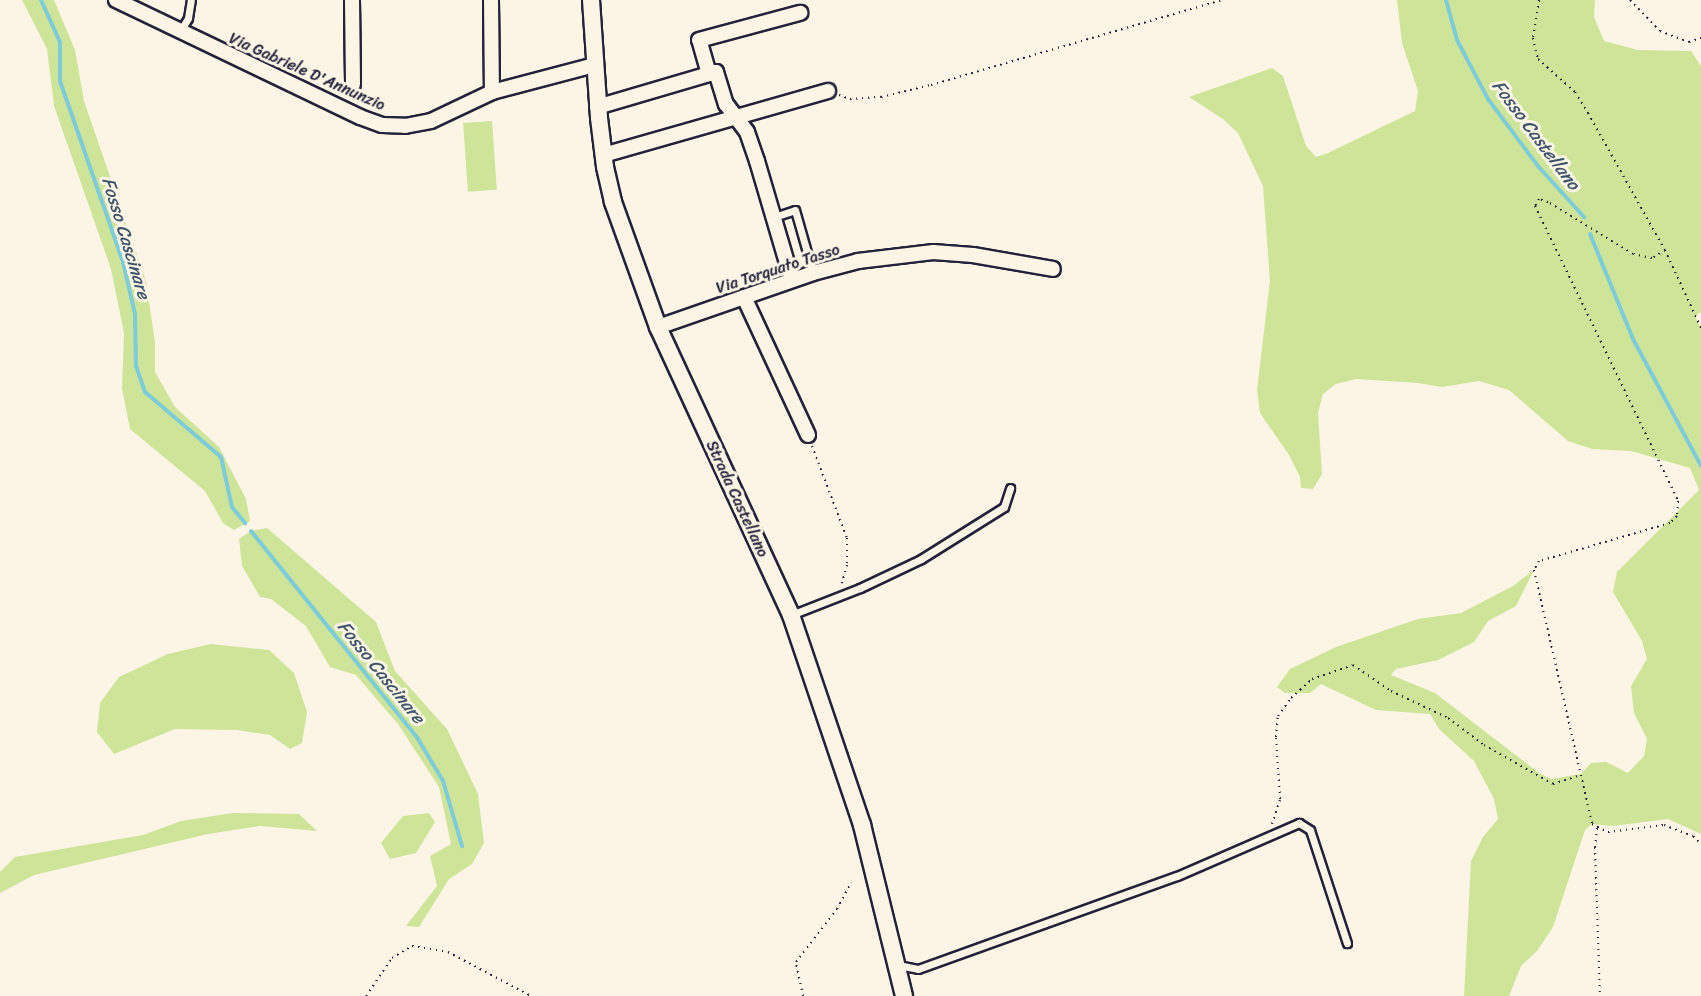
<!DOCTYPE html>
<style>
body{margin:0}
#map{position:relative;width:1701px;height:996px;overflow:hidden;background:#fcf5e5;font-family:Sriracha,sans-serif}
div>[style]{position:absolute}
.green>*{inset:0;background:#cee499;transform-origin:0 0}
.stream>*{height:4px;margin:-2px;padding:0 2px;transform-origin:2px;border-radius:2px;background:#7dccd9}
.path>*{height:2px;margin-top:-1px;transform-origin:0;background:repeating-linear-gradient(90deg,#22223b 0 1.5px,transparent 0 6px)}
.roads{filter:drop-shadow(2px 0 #22223b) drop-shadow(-2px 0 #22223b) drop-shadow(0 2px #22223b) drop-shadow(0 -2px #22223b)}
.service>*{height:7px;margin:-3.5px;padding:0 3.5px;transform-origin:3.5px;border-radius:3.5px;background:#fcf5e5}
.minor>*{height:14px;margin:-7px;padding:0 7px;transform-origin:7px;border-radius:7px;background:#fcf5e5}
.tertiary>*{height:16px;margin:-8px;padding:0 8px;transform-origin:8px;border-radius:8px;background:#fcf5e5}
span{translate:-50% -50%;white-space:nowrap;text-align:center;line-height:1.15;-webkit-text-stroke:6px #fcf5e5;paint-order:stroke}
.street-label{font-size:16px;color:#22223b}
.water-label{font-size:18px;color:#3d556a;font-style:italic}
</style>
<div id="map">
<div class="green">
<i style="clip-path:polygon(22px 0,54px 0,75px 50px,84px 101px,146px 281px,155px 342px,155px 372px,175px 407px,219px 447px,246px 499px,250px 521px,234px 530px,223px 523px,205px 491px,130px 429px,122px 388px,124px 333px,111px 269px,54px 106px,47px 49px)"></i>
<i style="clip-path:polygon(1397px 0,1595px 0,1594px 17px,1604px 41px,1638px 50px,1691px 51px,1701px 66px,1701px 312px,1695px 316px,1701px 328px,1701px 834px,1668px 819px,1613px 826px,1592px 824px,1585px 830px,1553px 927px,1537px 951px,1521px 966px,1509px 996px,1464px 996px,1471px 861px,1483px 837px,1498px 819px,1494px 799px,1474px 761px,1439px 729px,1430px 714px,1376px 710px,1321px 684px,1310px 693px,1285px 693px,1277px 687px,1290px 669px,1336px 647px,1418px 619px,1461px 613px,1513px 586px,1534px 570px,1516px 606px,1488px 621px,1474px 642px,1438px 660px,1396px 669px,1391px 675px,1435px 693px,1539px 773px,1551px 779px,1581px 774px,1591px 763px,1606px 762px,1628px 773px,1644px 756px,1647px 739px,1634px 713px,1631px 686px,1647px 659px,1642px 641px,1613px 592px,1617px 572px,1699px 490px,1690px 468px,1631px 451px,1592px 449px,1568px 441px,1509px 390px,1479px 381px,1442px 387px,1418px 383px,1356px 379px,1336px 384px,1323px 394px,1318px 413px,1322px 474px,1313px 489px,1301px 488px,1300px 477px,1289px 455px,1260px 413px,1257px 390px,1270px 281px,1263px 186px,1238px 133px,1223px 119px,1189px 97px,1272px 68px,1283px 76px,1306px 146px,1316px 157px,1328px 153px,1415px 111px,1418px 91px,1402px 43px)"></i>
<i style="left:492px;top:121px;width:69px;height:29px;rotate:86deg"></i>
<i style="clip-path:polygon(267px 528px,376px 622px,395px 671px,447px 729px,478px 794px,484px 843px,472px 864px,449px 879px,419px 927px,406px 926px,437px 886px,430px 856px,451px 844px,439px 787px,398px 724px,356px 675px,330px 667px,306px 626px,271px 599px,260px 597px,242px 566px,239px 539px,251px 531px)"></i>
<i style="clip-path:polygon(211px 644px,269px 650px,294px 673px,307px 712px,302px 743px,290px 749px,270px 735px,237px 730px,175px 729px,114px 754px,97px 732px,100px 703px,119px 677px,168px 654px)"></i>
<i style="clip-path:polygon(233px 813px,299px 814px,317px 831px,260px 826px,208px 834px,34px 875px,0 893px,0 872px,15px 857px,143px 835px,181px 821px)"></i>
<i style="clip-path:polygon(429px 813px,435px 822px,416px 853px,390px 859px,381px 843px,403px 816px)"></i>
</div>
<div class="stream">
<i style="left:41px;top:0;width:46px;rotate:65.7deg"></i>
<i style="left:60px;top:42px;width:39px;rotate:90deg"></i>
<i style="left:60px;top:81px;width:192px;rotate:70.8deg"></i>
<i style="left:123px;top:262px;width:53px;rotate:77deg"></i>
<i style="left:135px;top:314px;width:52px;rotate:88.9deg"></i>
<i style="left:136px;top:366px;width:28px;rotate:71deg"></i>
<i style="left:145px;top:392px;width:100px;rotate:40.5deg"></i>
<i style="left:221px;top:457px;width:51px;rotate:77.6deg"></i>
<i style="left:232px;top:507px;width:21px;rotate:51deg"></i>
<i style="left:1446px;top:0;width:41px;rotate:74.6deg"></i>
<i style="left:1457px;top:40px;width:67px;rotate:62.3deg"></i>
<i style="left:1488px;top:99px;width:84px;rotate:53.3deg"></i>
<i style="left:1538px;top:166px;width:69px;rotate:48deg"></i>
<i style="left:1590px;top:234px;width:113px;rotate:67.7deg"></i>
<i style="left:1633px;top:339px;width:144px;rotate:61.8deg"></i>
<i style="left:251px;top:531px;width:267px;rotate:51.2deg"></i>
<i style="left:418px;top:739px;width:49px;rotate:59.2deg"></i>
<i style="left:443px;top:781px;width:68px;rotate:73.7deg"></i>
</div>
<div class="path">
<i style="left:1539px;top:0;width:38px;rotate:99deg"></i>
<i style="left:1533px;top:38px;width:22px;rotate:77deg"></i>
<i style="left:1538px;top:59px;width:50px;rotate:41.7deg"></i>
<i style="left:1575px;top:92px;width:25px;rotate:58deg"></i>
<i style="left:1588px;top:113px;width:157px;rotate:60.7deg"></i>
<i style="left:1665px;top:250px;width:86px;rotate:65.2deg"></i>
<i style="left:1630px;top:0;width:43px;rotate:45.9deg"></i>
<i style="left:1660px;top:31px;width:31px;rotate:21deg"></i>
<i style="left:1689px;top:42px;width:13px;rotate:-18deg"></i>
<i style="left:839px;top:95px;width:12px;rotate:20deg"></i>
<i style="left:850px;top:99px;width:31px;rotate:-4deg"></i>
<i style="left:881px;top:97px;width:51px;rotate:-13.5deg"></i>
<i style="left:931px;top:85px;width:303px;rotate:-16.3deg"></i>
<i style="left:1665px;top:250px;width:15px;rotate:148deg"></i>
<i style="left:1652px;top:258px;width:19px;rotate:-168deg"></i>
<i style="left:1633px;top:254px;width:100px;rotate:-148.5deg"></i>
<i style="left:1548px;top:202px;width:9px;rotate:-162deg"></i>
<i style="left:1539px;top:199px;width:8px;rotate:120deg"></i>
<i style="left:1535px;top:206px;width:328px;rotate:64.1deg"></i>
<i style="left:1678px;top:501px;width:15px;rotate:94deg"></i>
<i style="left:1677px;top:516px;width:10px;rotate:135deg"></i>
<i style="left:1670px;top:523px;width:136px;rotate:163.8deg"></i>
<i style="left:1539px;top:561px;width:10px;rotate:119deg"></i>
<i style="left:1534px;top:570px;width:261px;rotate:77.1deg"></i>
<i style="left:1592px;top:824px;width:18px;rotate:27deg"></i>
<i style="left:1608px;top:832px;width:56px;rotate:-7.1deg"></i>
<i style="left:1664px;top:825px;width:31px;rotate:21deg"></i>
<i style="left:1693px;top:836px;width:11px;rotate:45deg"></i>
<i style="left:812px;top:446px;width:98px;rotate:69.2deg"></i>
<i style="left:847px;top:538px;width:27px;rotate:90deg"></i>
<i style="left:847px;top:565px;width:19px;rotate:106deg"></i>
<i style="left:1272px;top:824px;width:26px;rotate:-72deg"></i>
<i style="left:1280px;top:799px;width:62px;rotate:-93.7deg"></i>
<i style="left:1276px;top:737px;width:21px;rotate:-85deg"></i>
<i style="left:1278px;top:716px;width:22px;rotate:-54deg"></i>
<i style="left:1291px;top:698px;width:28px;rotate:-42deg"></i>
<i style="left:1312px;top:679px;width:43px;rotate:-18.9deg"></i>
<i style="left:1353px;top:665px;width:46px;rotate:34.4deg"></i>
<i style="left:1391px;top:691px;width:63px;rotate:25.3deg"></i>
<i style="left:1448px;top:718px;width:45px;rotate:36.9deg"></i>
<i style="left:1484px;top:745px;width:79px;rotate:29.5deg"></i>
<i style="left:1553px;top:784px;width:28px;rotate:-18deg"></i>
<i style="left:1597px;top:828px;width:19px;rotate:96deg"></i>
<i style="left:1595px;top:847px;width:149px;rotate:88.1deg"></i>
<i style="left:366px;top:996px;width:46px;rotate:-55.6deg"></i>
<i style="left:392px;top:958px;width:23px;rotate:-31deg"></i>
<i style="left:412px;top:946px;width:36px;rotate:9deg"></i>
<i style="left:448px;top:952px;width:94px;rotate:27.9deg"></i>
<i style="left:803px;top:996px;width:35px;rotate:-102deg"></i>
<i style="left:796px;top:962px;width:67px;rotate:-52.3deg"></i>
<i style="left:837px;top:909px;width:30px;rotate:-62deg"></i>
</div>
<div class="roads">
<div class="service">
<i style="left:180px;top:31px;width:15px;rotate:-58deg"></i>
<i style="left:188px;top:18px;width:18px;rotate:-81deg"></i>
<i style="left:774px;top:217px;width:22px;rotate:-18deg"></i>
<i style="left:795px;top:210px;width:66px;rotate:74.1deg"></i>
<i style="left:791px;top:615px;width:74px;rotate:-21.4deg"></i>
<i style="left:860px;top:588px;width:68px;rotate:-25.4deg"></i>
<i style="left:921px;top:559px;width:98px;rotate:-32.1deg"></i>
<i style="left:1004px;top:507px;width:20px;rotate:-72deg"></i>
<i style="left:898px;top:965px;width:20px;rotate:11deg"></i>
<i style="left:918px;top:969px;width:275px;rotate:-19.8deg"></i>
<i style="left:1177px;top:876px;width:133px;rotate:-23.5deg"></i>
<i style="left:1299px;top:823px;width:13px;rotate:32deg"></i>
<i style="left:1310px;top:830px;width:119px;rotate:71.9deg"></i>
</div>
<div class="minor">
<i style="left:116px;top:0;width:271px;rotate:25.6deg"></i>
<i style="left:360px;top:117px;width:23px;rotate:20deg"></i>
<i style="left:382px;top:125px;width:23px;rotate:2deg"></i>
<i style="left:405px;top:126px;width:26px;rotate:-11deg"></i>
<i style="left:431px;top:121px;width:68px;rotate:-25.4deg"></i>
<i style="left:492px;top:92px;width:106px;rotate:-14.8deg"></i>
<i style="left:352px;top:0;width:84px;rotate:89.3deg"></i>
<i style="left:491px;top:0;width:92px;rotate:89.4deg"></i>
<i style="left:709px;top:74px;width:35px;rotate:-106deg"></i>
<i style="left:699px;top:40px;width:105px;rotate:-15deg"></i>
<i style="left:597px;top:107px;width:124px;rotate:-16.4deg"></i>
<i style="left:716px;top:72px;width:34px;rotate:73deg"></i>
<i style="left:726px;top:104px;width:35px;rotate:53deg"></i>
<i style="left:747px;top:132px;width:31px;rotate:71deg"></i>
<i style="left:757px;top:161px;width:124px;rotate:73.6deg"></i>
<i style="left:603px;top:155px;width:234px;rotate:-15.9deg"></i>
<i style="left:744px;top:297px;width:152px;rotate:65.1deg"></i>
<i style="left:658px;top:327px;width:164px;rotate:-19.2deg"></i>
<i style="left:813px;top:273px;width:47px;rotate:-14.9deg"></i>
<i style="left:858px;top:261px;width:76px;rotate:-6.8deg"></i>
<i style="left:933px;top:252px;width:40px;rotate:4.3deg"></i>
<i style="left:973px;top:255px;width:81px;rotate:9.9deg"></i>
</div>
<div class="tertiary">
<i style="left:591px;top:0;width:118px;rotate:86.1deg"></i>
<i style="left:599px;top:118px;width:49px;rotate:83deg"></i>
<i style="left:605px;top:167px;width:36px;rotate:77deg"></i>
<i style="left:613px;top:202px;width:133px;rotate:70.2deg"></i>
<i style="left:658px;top:327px;width:317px;rotate:65.2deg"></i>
<i style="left:791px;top:615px;width:222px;rotate:71.3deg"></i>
<i style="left:862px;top:825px;width:176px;rotate:76.2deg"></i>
</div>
</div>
<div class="street-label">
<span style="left:307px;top:72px;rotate:24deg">Via Gabriele D'Annunzio</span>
<span style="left:778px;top:269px;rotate:-18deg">Via Torquato Tasso</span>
<span style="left:737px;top:499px;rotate:65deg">Strada Castellano</span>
</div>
<div class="water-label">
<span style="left:1536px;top:135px;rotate:53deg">Fosso Castellano</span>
<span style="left:126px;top:238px;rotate:73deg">Fosso Cascinare</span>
<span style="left:381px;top:672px;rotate:51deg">Fosso Cascinare</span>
</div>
</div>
